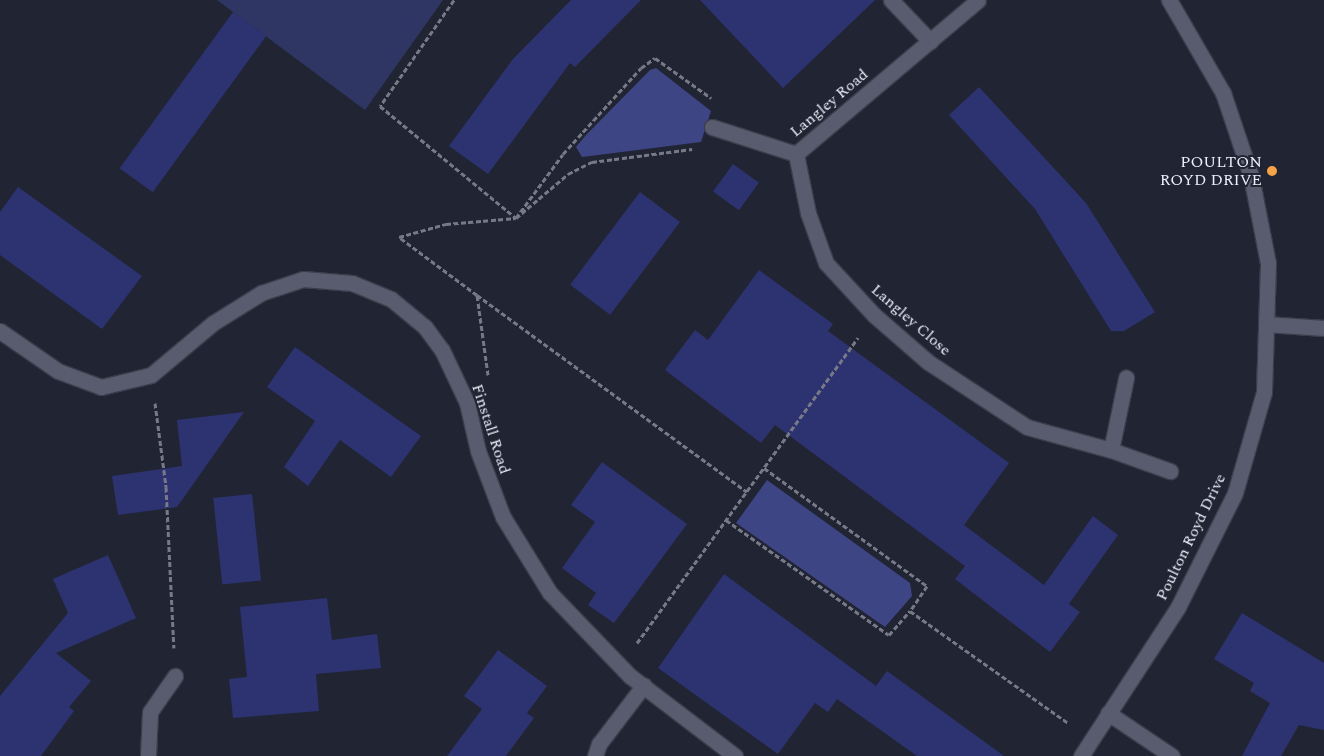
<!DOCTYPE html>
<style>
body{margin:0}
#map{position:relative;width:1324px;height:756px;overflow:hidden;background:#212433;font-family:Spectral,serif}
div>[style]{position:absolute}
.green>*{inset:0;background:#303663}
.forest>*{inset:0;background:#3d4584}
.building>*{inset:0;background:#2d3370;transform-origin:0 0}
.path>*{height:3px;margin-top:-1.5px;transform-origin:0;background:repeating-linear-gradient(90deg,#777987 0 5px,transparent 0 7.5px)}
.roads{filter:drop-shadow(1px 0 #3c3e4b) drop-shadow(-1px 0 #3c3e4b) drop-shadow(0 1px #3c3e4b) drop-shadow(0 -1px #3c3e4b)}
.minor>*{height:15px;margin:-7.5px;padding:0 7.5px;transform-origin:7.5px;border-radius:7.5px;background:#585c6e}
.dots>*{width:14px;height:14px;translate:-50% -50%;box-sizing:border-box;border:2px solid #212433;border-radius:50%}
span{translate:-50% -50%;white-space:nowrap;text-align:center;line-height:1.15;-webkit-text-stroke:4px #212433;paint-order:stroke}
.street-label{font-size:16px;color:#eceef9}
.poi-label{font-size:16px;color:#eceef9}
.right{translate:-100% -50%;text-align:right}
</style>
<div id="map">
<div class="green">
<i style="clip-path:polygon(217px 0,443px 0,365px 110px)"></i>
</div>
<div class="forest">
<i style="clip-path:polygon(656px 68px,711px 111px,701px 142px,582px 157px,576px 147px,586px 135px,650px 70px)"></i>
<i style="clip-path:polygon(767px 480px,910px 583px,912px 596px,885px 627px,736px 523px)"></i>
</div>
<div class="building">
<i style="clip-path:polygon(571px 0,641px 0,575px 67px,570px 63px,488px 174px,449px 146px,513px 59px)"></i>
<i style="clip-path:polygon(700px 0,875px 0,783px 88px)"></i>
<i style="left:233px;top:12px;width:41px;height:193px;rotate:36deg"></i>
<i style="clip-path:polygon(979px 87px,1086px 203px,1155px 312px,1124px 331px,1111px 331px,1035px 209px,949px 115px)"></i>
<i style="left:733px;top:164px;width:32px;height:34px;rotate:36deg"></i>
<i style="clip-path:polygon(18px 187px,142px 276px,102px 329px,0 255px,0 212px)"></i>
<i style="left:640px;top:192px;width:50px;height:116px;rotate:37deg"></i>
<i style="clip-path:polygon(759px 270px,833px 324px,828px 331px,1009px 463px,964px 525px,1044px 585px,1093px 516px,1118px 535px,1069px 604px,1080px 612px,1050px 652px,955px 579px,965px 566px,775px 425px,761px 443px,665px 370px,695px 330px,708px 340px)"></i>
<i style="clip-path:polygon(295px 347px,421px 436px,391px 477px,340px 440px,308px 486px,284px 467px,315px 421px,267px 387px)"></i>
<i style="clip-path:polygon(244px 412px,177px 507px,118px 515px,112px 476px,182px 466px,177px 420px)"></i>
<i style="clip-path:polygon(602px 462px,687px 524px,614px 623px,588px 605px,596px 593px,562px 568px,595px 522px,571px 505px)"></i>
<i style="left:252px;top:494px;width:87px;height:39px;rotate:84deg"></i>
<i style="clip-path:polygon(108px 555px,136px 618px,56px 653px,91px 681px,69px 707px,74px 711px,41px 756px,0 756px,0 696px,68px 613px,53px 579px)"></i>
<i style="clip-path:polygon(724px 574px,876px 686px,887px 671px,1004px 756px,917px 756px,837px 699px,828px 712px,815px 703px,778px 754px,658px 668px)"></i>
<i style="clip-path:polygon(327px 598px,332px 640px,377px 634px,381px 668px,316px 674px,319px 711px,233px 718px,229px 679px,247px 677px,240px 607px)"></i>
<i style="clip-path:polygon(1242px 613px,1324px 663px,1324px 730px,1299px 725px,1281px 756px,1242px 756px,1270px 703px,1250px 691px,1254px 683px,1214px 659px)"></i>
<i style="clip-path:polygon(498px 650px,547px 686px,527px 713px,534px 718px,506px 756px,447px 756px,482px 709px,464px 696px)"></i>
</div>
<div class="path">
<i style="left:454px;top:0;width:129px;rotate:124.9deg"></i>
<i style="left:380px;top:106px;width:176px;rotate:39.5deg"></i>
<i style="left:516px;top:218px;width:79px;rotate:-53.7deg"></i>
<i style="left:563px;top:154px;width:116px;rotate:-47.8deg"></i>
<i style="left:641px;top:68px;width:17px;rotate:-36deg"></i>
<i style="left:655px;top:58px;width:69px;rotate:35.5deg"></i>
<i style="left:477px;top:295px;width:97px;rotate:-143.4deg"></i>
<i style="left:399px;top:237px;width:49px;rotate:-15.5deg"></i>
<i style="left:446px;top:224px;width:70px;rotate:-4.9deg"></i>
<i style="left:516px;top:218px;width:68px;rotate:-40.2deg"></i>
<i style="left:568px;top:174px;width:27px;rotate:-27deg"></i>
<i style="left:592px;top:162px;width:101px;rotate:-7.4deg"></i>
<i style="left:488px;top:375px;width:81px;rotate:-97.8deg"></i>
<i style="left:477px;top:295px;width:334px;rotate:36.1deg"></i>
<i style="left:155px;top:403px;width:85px;rotate:82.5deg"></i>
<i style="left:166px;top:487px;width:161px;rotate:87.2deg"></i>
<i style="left:764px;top:468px;width:201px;rotate:35.9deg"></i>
<i style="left:927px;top:586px;width:30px;rotate:124deg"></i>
<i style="left:726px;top:520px;width:199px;rotate:35.2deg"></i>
<i style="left:889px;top:635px;width:32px;rotate:-49deg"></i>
<i style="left:910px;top:611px;width:194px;rotate:35.3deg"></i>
<i style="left:637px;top:643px;width:377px;rotate:-54.1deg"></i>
</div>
<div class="roads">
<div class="minor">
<i style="left:891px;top:0;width:57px;rotate:46.4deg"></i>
<i style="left:712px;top:127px;width:88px;rotate:17.8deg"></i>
<i style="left:796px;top:154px;width:60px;rotate:78.5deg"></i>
<i style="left:808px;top:213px;width:53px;rotate:70.2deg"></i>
<i style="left:826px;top:263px;width:71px;rotate:47.3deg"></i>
<i style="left:874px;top:315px;width:72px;rotate:41deg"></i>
<i style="left:928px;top:362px;width:118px;rotate:33.3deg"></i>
<i style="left:1027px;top:427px;width:87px;rotate:15.3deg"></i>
<i style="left:1111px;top:450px;width:63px;rotate:19.6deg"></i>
<i style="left:796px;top:154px;width:238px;rotate:-40.2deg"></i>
<i style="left:1266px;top:324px;width:58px;rotate:3.9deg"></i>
<i style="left:0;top:331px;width:70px;rotate:34.6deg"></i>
<i style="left:58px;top:371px;width:46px;rotate:20.4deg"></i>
<i style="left:101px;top:387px;width:51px;rotate:-13.5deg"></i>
<i style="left:151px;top:375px;width:81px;rotate:-40deg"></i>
<i style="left:213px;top:323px;width:57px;rotate:-32deg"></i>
<i style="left:261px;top:293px;width:44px;rotate:-18.4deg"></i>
<i style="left:303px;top:279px;width:49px;rotate:4.7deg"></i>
<i style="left:352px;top:283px;width:42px;rotate:22.3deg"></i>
<i style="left:391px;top:299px;width:44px;rotate:39.5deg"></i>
<i style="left:425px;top:327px;width:29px;rotate:54deg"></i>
<i style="left:442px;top:350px;width:59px;rotate:64.7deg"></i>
<i style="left:467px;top:403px;width:49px;rotate:77.1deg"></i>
<i style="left:478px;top:451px;width:71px;rotate:69.3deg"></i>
<i style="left:503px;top:517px;width:89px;rotate:58.3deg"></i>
<i style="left:550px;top:593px;width:115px;rotate:46.1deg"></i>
<i style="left:630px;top:676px;width:132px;rotate:37.3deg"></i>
<i style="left:1111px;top:450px;width:74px;rotate:-78.2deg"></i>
<i style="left:1108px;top:713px;width:77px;rotate:33.9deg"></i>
<i style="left:148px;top:756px;width:44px;rotate:-87.4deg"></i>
<i style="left:150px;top:712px;width:44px;rotate:-55.2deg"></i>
<i style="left:595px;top:756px;width:13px;rotate:-72deg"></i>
<i style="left:599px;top:744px;width:74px;rotate:-52.7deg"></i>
<i style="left:1081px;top:756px;width:178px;rotate:-56.9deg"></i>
<i style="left:1178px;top:607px;width:127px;rotate:-63.4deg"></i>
<i style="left:1235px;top:493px;width:105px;rotate:-74deg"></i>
<i style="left:1264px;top:392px;width:129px;rotate:-88.2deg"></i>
<i style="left:1268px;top:263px;width:89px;rotate:-101.1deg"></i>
<i style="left:1251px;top:176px;width:88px;rotate:-108.6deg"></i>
<i style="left:1223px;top:93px;width:108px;rotate:-120.1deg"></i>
</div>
</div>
<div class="dots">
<i style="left:1272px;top:171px;background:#f5a346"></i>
</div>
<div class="street-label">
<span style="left:829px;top:103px;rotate:-40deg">Langley Road</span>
<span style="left:911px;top:320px;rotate:41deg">Langley Close</span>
<span style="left:491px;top:429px;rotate:72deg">Finstall Road</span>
<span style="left:1191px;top:537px;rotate:-64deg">Poulton Royd Drive</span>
</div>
<div class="poi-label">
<span class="right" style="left:1262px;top:171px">POULTON<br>ROYD DRIVE</span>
</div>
</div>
